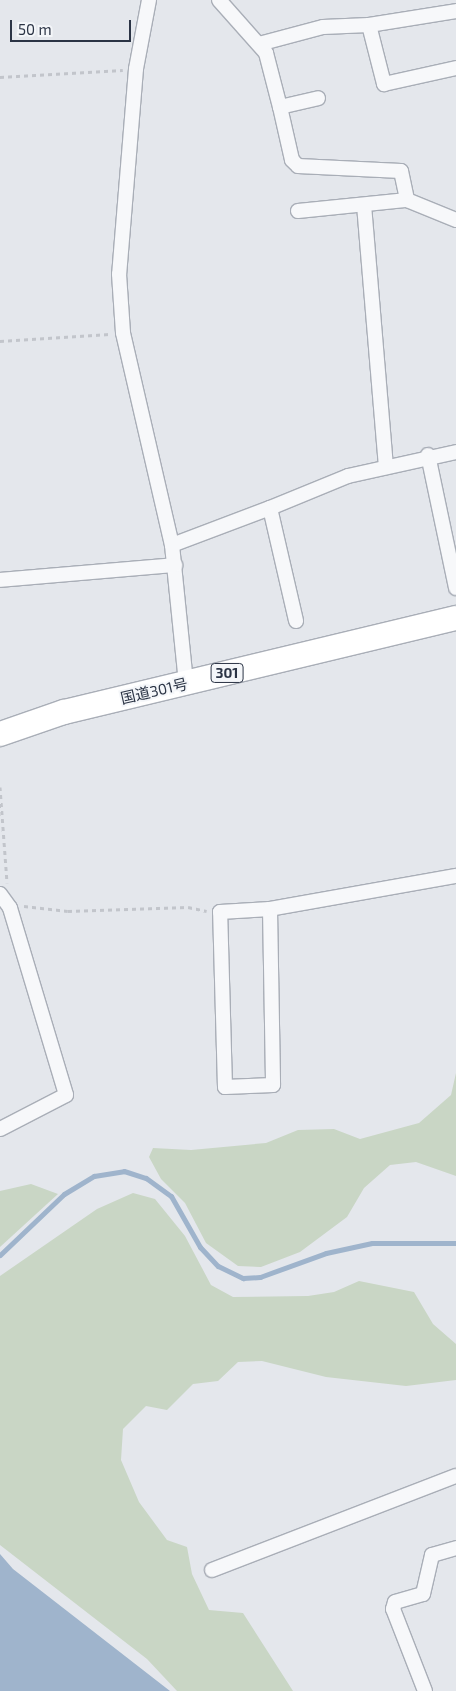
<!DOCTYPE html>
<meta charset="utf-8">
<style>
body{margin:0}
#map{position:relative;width:456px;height:1691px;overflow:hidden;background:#e4e7ec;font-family:"Exo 2","Noto Sans JP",sans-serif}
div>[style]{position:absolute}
.green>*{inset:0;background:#c9d6c5}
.water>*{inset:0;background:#9fb4cc}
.stream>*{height:5px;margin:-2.5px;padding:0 2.5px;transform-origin:2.5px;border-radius:2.5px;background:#9fb4cc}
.path>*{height:3px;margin-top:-1.5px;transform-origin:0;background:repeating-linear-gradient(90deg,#c2c5cb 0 4px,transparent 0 8px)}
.roads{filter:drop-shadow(1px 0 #a9aeb7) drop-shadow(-1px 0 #a9aeb7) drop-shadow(0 1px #a9aeb7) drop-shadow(0 -1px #a9aeb7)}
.minor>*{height:14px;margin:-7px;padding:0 7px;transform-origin:7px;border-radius:7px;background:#f7f8fa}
.trunk>*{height:24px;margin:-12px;padding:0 12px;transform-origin:12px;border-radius:12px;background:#fff}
span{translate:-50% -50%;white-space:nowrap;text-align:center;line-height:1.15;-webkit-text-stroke:4px #f4f6f9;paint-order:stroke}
.shield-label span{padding:1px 4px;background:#f4f6f9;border:1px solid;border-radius:4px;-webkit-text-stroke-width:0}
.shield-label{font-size:14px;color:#2b3445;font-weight:700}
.street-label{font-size:15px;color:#2b3445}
.scale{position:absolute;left:10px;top:20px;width:121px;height:22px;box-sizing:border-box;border:2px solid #2b3445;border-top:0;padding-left:6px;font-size:15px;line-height:18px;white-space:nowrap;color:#2b3445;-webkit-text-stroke:4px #f4f6f9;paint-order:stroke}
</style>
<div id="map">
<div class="green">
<i style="clip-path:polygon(456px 1073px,456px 1176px,416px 1162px,390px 1165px,364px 1188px,347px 1217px,300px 1252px,261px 1267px,238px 1266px,206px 1243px,185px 1203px,161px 1179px,149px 1157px,153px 1148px,191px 1150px,266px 1143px,298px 1130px,334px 1129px,360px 1139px,419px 1123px,451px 1095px)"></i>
<i style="clip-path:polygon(31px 1184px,58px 1194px,0 1247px,0 1191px)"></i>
<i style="clip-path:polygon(133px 1193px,155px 1199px,185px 1236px,211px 1285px,233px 1297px,308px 1296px,334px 1292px,359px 1281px,414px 1292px,433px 1324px,456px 1344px,456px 1380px,406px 1386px,326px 1377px,262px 1361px,238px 1362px,218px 1381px,193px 1384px,167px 1410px,146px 1406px,123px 1429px,121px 1460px,139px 1502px,167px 1540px,187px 1547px,192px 1574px,209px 1610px,243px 1613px,293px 1691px,177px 1691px,147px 1659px,0 1545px,0 1276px,97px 1209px)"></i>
</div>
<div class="water">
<i style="clip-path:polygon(0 1554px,13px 1569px,170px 1691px,0 1691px)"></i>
</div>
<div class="stream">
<i style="left:0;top:1255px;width:88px;rotate:-43.6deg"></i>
<i style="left:64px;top:1194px;width:35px;rotate:-31deg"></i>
<i style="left:94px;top:1176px;width:30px;rotate:-9deg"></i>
<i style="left:124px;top:1171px;width:23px;rotate:18deg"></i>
<i style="left:146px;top:1178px;width:31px;rotate:36deg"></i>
<i style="left:171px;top:1196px;width:59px;rotate:60.4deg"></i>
<i style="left:200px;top:1247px;width:26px;rotate:47deg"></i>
<i style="left:218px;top:1266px;width:28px;rotate:26deg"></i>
<i style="left:243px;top:1278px;width:17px;rotate:-3deg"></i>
<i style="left:260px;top:1277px;width:70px;rotate:-20deg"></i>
<i style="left:326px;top:1253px;width:47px;rotate:-12.3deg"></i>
<i style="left:372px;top:1243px;width:84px"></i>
</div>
<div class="path">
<i style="left:0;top:77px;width:123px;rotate:-3.3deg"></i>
<i style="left:0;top:341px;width:110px;rotate:-3.6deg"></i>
<i style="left:0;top:787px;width:96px;rotate:85.8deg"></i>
<i style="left:24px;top:906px;width:44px;rotate:6.5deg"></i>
<i style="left:68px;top:911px;width:120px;rotate:-1.9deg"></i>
<i style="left:188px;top:907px;width:19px;rotate:12deg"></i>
</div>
<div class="roads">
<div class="minor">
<i style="left:149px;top:0;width:70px;rotate:100.7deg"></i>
<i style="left:136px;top:69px;width:206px;rotate:94.7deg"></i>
<i style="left:119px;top:274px;width:59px;rotate:86.1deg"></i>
<i style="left:123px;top:333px;width:218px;rotate:77deg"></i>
<i style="left:172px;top:545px;width:139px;rotate:84.2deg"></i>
<i style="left:219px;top:0;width:71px;rotate:48.4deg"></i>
<i style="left:266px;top:53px;width:56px;rotate:75.5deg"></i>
<i style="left:280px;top:107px;width:39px;rotate:-13deg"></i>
<i style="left:369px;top:25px;width:61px;rotate:75.7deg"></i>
<i style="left:384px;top:84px;width:74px;rotate:-12.5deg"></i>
<i style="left:259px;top:44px;width:66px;rotate:-14.9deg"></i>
<i style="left:323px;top:27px;width:46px;rotate:-2.5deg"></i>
<i style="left:369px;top:25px;width:88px;rotate:-9.1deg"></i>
<i style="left:280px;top:107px;width:54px;rotate:77.2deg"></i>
<i style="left:292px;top:160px;width:8px;rotate:45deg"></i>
<i style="left:298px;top:166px;width:103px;rotate:2.8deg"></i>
<i style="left:401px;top:171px;width:30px;rotate:78deg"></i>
<i style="left:364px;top:205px;width:263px;rotate:85.2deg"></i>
<i style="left:298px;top:211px;width:110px;rotate:-5.8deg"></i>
<i style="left:407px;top:200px;width:53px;rotate:22.2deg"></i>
<i style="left:428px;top:455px;width:136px;rotate:78.1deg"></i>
<i style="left:270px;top:508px;width:84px;rotate:-22.3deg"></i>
<i style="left:348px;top:476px;width:111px;rotate:-12.5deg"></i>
<i style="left:172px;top:545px;width:105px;rotate:-20.7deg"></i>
<i style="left:270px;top:508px;width:116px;rotate:77deg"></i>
<i style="left:0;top:580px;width:176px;rotate:-4.9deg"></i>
<i style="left:0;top:894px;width:17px;rotate:54deg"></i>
<i style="left:10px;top:908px;width:195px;rotate:73.3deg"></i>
<i style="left:66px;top:1095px;width:74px;rotate:152.7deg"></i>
<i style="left:270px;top:909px;width:176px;rotate:89deg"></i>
<i style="left:273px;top:1085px;width:48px;rotate:177.6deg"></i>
<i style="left:225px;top:1087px;width:175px;rotate:-91.6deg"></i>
<i style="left:220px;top:912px;width:50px;rotate:-3.4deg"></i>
<i style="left:270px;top:909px;width:189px;rotate:-10.1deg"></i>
<i style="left:212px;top:1570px;width:261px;rotate:-21.1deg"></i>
<i style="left:425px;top:1691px;width:88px;rotate:-111.3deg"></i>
<i style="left:393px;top:1609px;width:7px;rotate:-74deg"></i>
<i style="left:395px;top:1602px;width:29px;rotate:-16deg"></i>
<i style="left:423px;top:1594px;width:40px;rotate:-77deg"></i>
<i style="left:432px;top:1555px;width:25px;rotate:-16deg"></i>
</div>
<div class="trunk">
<i style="left:0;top:734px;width:68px;rotate:-19deg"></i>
<i style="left:64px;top:712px;width:403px;rotate:-13.5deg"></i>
</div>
</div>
<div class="shield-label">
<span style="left:227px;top:673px">301</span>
</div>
<div class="street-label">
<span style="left:154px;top:691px;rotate:-13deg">国道301号</span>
</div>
<div class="scale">50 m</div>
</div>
